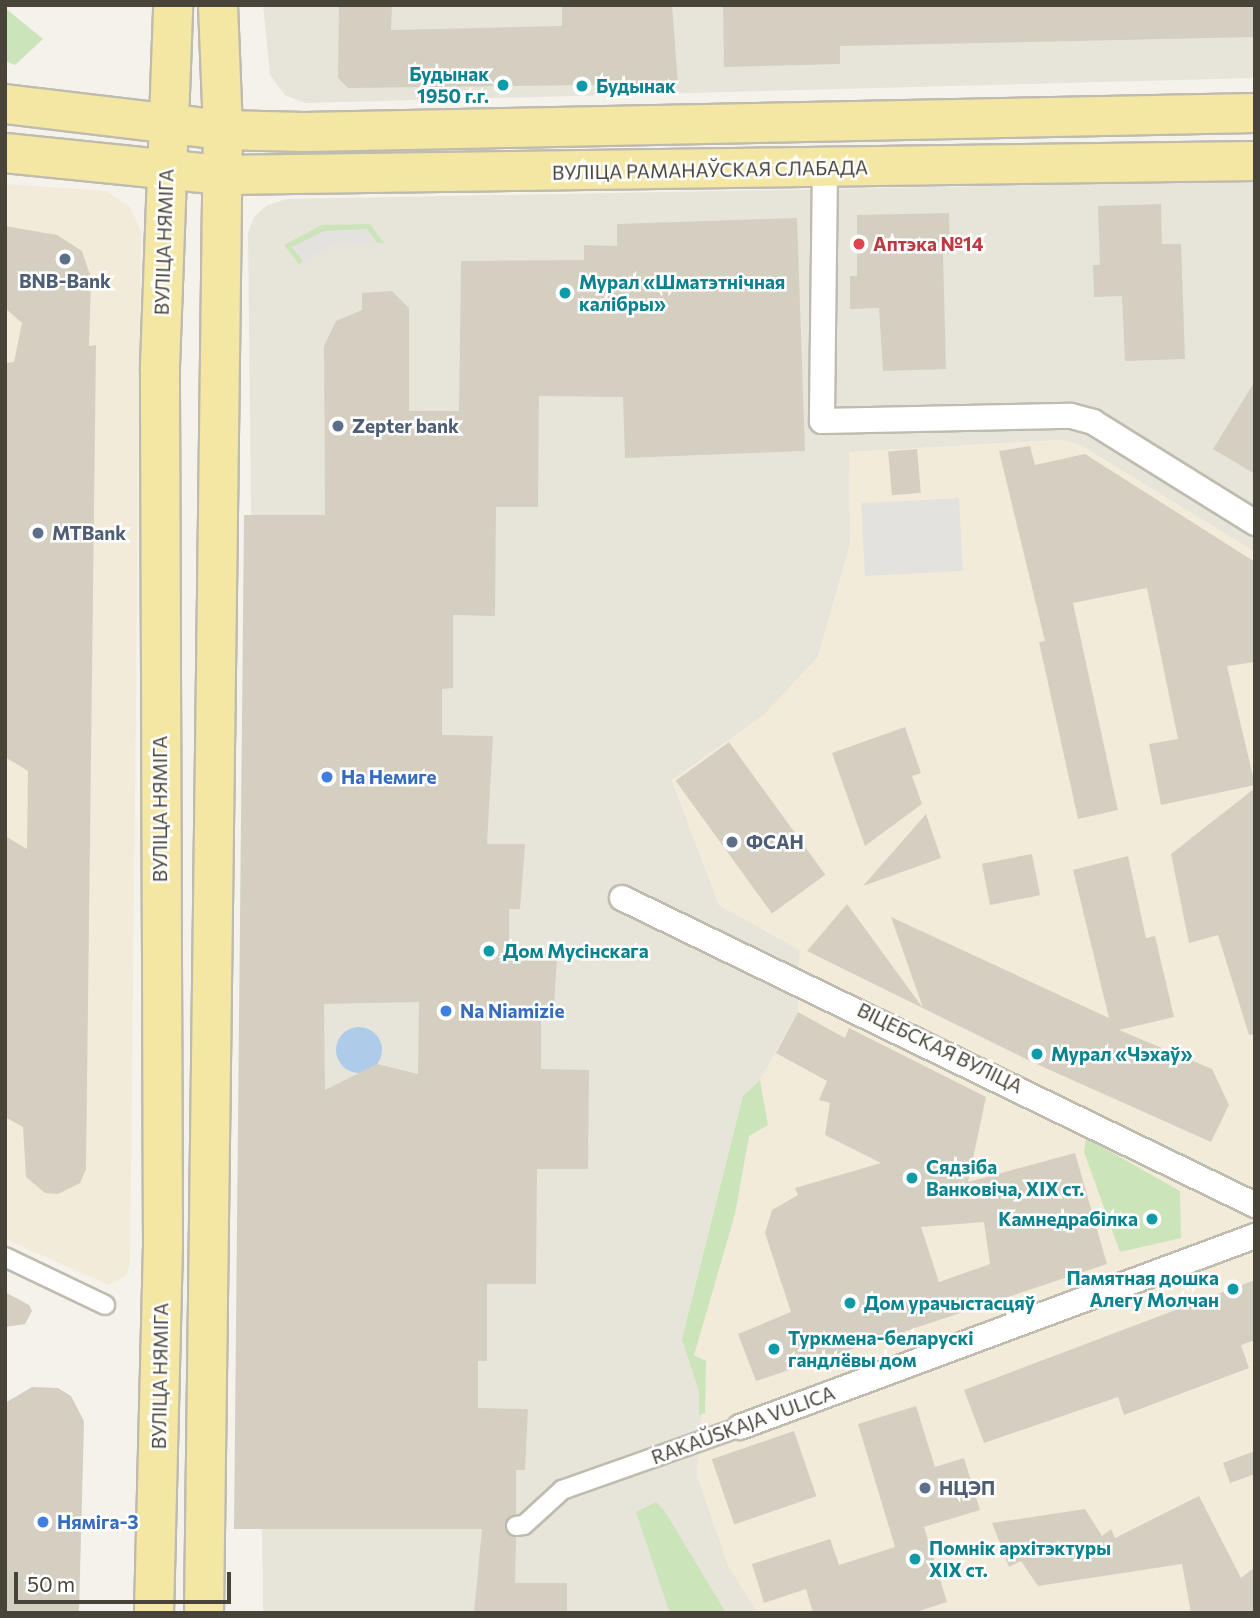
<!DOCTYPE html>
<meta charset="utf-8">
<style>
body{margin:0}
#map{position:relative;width:1260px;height:1618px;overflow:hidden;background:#f4f2eb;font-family:Commissioner,sans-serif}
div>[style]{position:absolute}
.residential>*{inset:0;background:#e7e5da}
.commercial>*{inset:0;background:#f3ebd9}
.green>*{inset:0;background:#cbe4b9}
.parking>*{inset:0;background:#e3e2df;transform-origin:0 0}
.water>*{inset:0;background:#afcbea}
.round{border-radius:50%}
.building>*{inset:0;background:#d5cfc2;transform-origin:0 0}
.roads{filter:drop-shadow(2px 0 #bfbbaf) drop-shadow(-2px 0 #bfbbaf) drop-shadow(0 2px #bfbbaf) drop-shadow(0 -2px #bfbbaf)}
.pedestrian>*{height:18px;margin:-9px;padding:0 9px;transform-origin:9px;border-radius:9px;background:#fff}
.minor>*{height:24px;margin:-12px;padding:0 12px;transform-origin:12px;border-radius:12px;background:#fff}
.primary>*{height:38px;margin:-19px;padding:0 19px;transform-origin:19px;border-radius:19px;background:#f4e7a4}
.dots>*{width:19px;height:19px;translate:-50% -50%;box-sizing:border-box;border:4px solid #fff;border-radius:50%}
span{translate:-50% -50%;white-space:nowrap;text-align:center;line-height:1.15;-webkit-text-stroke:5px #fff;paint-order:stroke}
.culture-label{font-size:19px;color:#0d838f;font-weight:700}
.right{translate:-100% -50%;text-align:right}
.left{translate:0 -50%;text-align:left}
.street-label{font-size:19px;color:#48443a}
.health-label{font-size:19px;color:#be3a42;font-weight:700}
.service-label{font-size:19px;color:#4e5e75;font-weight:700}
.shop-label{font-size:19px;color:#366cbe;font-weight:700}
.frame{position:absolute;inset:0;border:7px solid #48443a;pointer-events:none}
.scale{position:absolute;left:14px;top:1572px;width:217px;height:32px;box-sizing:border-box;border:4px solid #48443a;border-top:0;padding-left:9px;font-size:21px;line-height:24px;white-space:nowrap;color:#48443a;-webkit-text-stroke:5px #fff;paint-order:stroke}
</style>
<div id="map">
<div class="residential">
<i style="clip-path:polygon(263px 5px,1255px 5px,1255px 78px,305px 103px,285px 95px,270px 75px)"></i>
<i style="clip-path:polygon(1255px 181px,1255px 552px,1080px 445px,1060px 440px,850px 452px,850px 545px,818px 657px,763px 716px,672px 780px,719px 905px,800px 950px,798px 1012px,760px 1080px,706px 1361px,705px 1413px,728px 1565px,758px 1613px,263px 1613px,248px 232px,254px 217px,266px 206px,286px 199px)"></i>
</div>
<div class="commercial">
<i style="clip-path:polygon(5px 184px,106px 191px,130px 207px,141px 231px,130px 1265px,126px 1276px,109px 1285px,5px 1239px)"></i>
<i style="clip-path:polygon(1060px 440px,1080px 445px,1255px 552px,1255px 1613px,758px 1613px,728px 1565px,697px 1476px,706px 1361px,693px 1355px,735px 1214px,749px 1136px,768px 1124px,760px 1080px,798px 1012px,800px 950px,719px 905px,672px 780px,763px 716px,818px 657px,850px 545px,849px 452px)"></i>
</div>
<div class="green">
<i style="clip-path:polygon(5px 8px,43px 39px,15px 65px,5px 61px)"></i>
<i style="clip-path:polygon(370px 224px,384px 243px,377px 243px,367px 229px,292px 247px,303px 261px,299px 264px,284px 245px,322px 225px)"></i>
<i style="clip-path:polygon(760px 1080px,768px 1125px,749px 1136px,735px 1214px,694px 1355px,706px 1361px,705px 1413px,699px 1415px,699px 1392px,682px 1339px,743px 1096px)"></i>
<i style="clip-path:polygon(1086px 1138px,1180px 1191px,1181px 1238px,1120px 1252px,1084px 1152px)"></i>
<i style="clip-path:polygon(656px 1502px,664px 1510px,726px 1613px,670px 1613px,636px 1512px)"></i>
</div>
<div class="parking">
<i style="clip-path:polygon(368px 229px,377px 243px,333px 246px,303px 261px,292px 247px,324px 231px)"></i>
<i style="left:959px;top:498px;width:73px;height:98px;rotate:87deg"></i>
</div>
<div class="water">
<i class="round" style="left:336px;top:1027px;width:46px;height:46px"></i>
</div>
<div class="building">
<i style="clip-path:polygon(339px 5px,392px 5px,391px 30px,562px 26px,562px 5px,672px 5px,678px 84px,348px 88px,338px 78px)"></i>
<i style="clip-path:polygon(723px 5px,1255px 5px,1255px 37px,840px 46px,840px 64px,724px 67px)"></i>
<i style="clip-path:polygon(1161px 204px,1162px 244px,1181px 244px,1185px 359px,1125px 361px,1122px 296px,1094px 297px,1093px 265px,1100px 265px,1098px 206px)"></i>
<i style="clip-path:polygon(949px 213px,950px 254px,943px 254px,946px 369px,883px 371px,879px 308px,850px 309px,850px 276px,857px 276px,857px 215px)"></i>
<i style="clip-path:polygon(evenodd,797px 218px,805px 451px,625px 458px,623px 397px,539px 396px,538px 507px,496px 507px,495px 616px,453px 615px,453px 688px,442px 689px,442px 735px,493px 736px,487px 844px,525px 844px,520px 909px,509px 909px,509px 959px,557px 959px,553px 1021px,541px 1021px,541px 1069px,589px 1070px,588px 1169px,537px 1169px,536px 1284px,487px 1284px,487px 1361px,478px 1361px,478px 1408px,528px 1409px,525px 1470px,516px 1470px,516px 1515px,505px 1527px,516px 1537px,515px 1583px,567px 1583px,567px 1613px,474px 1613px,482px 1529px,234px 1529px,244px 515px,325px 515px,324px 346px,336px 321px,362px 310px,362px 293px,392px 291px,409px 308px,409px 411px,459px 411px,461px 261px,584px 260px,584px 245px,617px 246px,617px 224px,797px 218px,419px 1002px,418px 1074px,377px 1064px,325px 1090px,324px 1004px,419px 1002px)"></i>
<i style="clip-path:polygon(5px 226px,57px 235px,82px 251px,91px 278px,89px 346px,96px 345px,86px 1169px,80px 1183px,58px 1194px,45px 1193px,26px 1177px,23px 1127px,5px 1117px,5px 836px,27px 849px,28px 771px,5px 757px,5px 363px,14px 362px,22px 323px,5px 308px)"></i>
<i style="clip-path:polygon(1255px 381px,1255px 474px,1213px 449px)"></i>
<i style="clip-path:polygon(1030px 446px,1035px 465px,1085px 454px,1255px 562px,1255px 662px,1227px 666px,1255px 785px,1161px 805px,1149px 744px,1178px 739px,1147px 588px,1073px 603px,1118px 810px,1078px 819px,1039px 642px,1045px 641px,999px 451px)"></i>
<i style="left:917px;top:449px;width:44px;height:29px;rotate:85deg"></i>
<i style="clip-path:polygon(905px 727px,921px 773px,912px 776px,922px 804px,865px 846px,832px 753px)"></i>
<i style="left:729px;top:742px;width:164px;height:66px;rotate:54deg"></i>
<i style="clip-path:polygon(1255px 788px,1255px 1034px,1249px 1035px,1218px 935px,1189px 943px,1171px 854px)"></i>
<i style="clip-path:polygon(926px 814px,941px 858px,863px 886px)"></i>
<i style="left:1032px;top:854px;width:42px;height:51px;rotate:79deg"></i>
<i style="clip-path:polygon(1128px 856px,1146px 938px,1155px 936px,1174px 1017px,1119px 1030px,1212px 1069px,1229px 1105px,1211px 1142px,1032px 1062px,807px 951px,847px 904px,923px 1008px,891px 917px,1109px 1018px,1073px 870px)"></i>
<i style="clip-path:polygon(evenodd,798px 1012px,845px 1038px,849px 1028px,986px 1097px,968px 1182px,1075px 1153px,1107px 1264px,756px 1381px,738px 1334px,791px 1312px,765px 1233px,772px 1210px,798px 1195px,795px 1188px,881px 1163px,825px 1135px,830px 1103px,819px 1100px,827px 1081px,776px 1053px,798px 1012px,984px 1222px,990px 1264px,939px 1282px,921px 1227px,984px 1222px)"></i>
<i style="clip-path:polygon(1255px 1280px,1255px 1340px,1241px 1345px,1249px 1368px,1124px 1415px,1118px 1397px,984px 1443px,964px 1390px)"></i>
<i style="clip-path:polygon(5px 1292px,29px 1305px,32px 1311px,25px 1324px,5px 1327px)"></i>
<i style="clip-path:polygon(32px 1387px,58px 1388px,71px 1396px,84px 1421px,79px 1613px,5px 1613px,5px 1403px)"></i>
<i style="clip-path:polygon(916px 1406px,935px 1467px,964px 1458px,980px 1510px,924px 1527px,947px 1602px,913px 1613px,813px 1613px,806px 1589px,764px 1603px,752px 1564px,830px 1539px,839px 1565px,895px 1547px,858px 1424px)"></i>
<i style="left:794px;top:1431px;width:69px;height:87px;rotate:71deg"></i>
<i style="clip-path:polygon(1255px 1451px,1255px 1474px,1230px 1483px,1223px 1463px)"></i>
<i style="clip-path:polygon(1199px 1496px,1241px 1578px,1255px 1567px,1255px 1613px,1191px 1613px,1182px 1564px,1038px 1586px,1021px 1561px,1009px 1567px,992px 1523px,1085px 1509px,1102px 1536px,1111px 1529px,1115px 1538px)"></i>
</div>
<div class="roads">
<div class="pedestrian">
<i style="left:5px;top:1257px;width:111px;rotate:25.6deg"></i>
<i style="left:516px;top:1526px;width:8px;rotate:-7deg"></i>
<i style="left:524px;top:1525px;width:52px;rotate:-42.6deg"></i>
<i style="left:562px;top:1490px;width:189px;rotate:-19.5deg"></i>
</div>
<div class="minor">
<i style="left:825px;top:168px;width:253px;rotate:90.7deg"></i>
<i style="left:822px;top:421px;width:249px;rotate:-1.2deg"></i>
<i style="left:1071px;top:416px;width:23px;rotate:15deg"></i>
<i style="left:1093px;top:422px;width:191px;rotate:31.9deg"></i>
<i style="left:622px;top:898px;width:704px;rotate:25.87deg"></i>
<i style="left:740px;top:1427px;width:549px;rotate:-20.35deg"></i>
</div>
<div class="primary">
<i style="left:5px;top:104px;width:220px;rotate:6.8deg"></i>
<i style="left:223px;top:130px;width:81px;rotate:1.4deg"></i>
<i style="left:304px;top:132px;width:951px;rotate:-1.14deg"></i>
<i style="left:5px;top:153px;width:218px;rotate:5.8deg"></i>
<i style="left:222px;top:175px;width:1033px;rotate:-0.78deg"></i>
<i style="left:154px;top:1613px;width:367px;rotate:-88.6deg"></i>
<i style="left:163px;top:1246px;width:880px;rotate:-90.2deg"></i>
<i style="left:160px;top:366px;width:361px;rotate:-87.9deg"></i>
<i style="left:204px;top:1613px;width:1483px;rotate:-89.27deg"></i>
<i style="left:223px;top:130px;width:125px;rotate:-92.3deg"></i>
</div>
</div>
<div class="dots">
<i style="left:503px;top:85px;background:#0f9aa8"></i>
<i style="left:582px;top:86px;background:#0f9aa8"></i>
<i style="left:859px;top:244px;background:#e0444e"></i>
<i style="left:65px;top:259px;background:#5c6f8a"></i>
<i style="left:565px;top:293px;background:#0f9aa8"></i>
<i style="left:338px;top:426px;background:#5c6f8a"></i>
<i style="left:38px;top:533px;background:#5c6f8a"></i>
<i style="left:327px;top:777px;background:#3f7fe0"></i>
<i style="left:732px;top:842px;background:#5c6f8a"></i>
<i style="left:489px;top:951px;background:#0f9aa8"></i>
<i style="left:446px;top:1011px;background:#3f7fe0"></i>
<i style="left:1037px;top:1054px;background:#0f9aa8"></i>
<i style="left:912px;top:1178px;background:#0f9aa8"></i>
<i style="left:1152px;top:1219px;background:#0f9aa8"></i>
<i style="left:1233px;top:1289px;background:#0f9aa8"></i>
<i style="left:850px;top:1303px;background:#0f9aa8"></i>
<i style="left:774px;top:1349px;background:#0f9aa8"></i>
<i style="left:925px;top:1488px;background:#5c6f8a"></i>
<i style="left:43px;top:1522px;background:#3f7fe0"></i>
<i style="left:915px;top:1559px;background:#0f9aa8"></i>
</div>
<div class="culture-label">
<span class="right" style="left:489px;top:85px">Будынак<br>1950 г.г.</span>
<span class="left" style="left:596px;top:86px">Будынак</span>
<span class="left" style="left:579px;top:293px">Мурал «Шматэтнічная<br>калібры»</span>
<span class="left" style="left:503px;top:951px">Дом Мусінскага</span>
<span class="left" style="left:1051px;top:1054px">Мурал «Чэхаў»</span>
<span class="left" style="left:926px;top:1178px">Сядзіба<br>Ванковіча, XIX ст.</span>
<span class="right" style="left:1138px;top:1219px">Камнедрабілка</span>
<span class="right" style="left:1219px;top:1289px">Памятная дошка<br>Алегу Молчан</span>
<span class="left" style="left:864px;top:1303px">Дом урачыстасцяў</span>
<span class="left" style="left:788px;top:1349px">Туркмена-беларускі<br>гандлёвы дом</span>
<span class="left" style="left:929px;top:1559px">Помнік архітэктуры<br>ХІХ ст.</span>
</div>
<div class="street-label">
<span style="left:710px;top:170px;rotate:-1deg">ВУЛІЦА РАМАНАЎСКАЯ СЛАБАДА</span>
<span style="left:164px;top:242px;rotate:-88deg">ВУЛІЦА НЯМІГА</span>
<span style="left:160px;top:809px;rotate:-90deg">ВУЛІЦА НЯМІГА</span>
<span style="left:940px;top:1048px;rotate:26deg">ВІЦЕБСКАЯ ВУЛІЦА</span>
<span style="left:160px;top:1376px;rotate:-89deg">ВУЛІЦА НЯМІГА</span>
<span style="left:743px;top:1425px;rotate:-20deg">RAKAŬSKAJA VULICA</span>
</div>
<div class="health-label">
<span class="left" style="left:873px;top:244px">Аптэка №14</span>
</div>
<div class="service-label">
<span style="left:65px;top:281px">BNB-Bank</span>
<span class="left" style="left:352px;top:426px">Zepter bank</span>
<span class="left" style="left:52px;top:533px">MTBank</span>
<span class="left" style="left:746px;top:842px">ФСАН</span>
<span class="left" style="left:939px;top:1488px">НЦЭП</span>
</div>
<div class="shop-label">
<span class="left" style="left:341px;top:777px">На Немиге</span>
<span class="left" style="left:460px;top:1011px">Na Niamizie</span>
<span class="left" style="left:57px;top:1522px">Няміга-3</span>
</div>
<div class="frame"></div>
<div class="scale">50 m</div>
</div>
